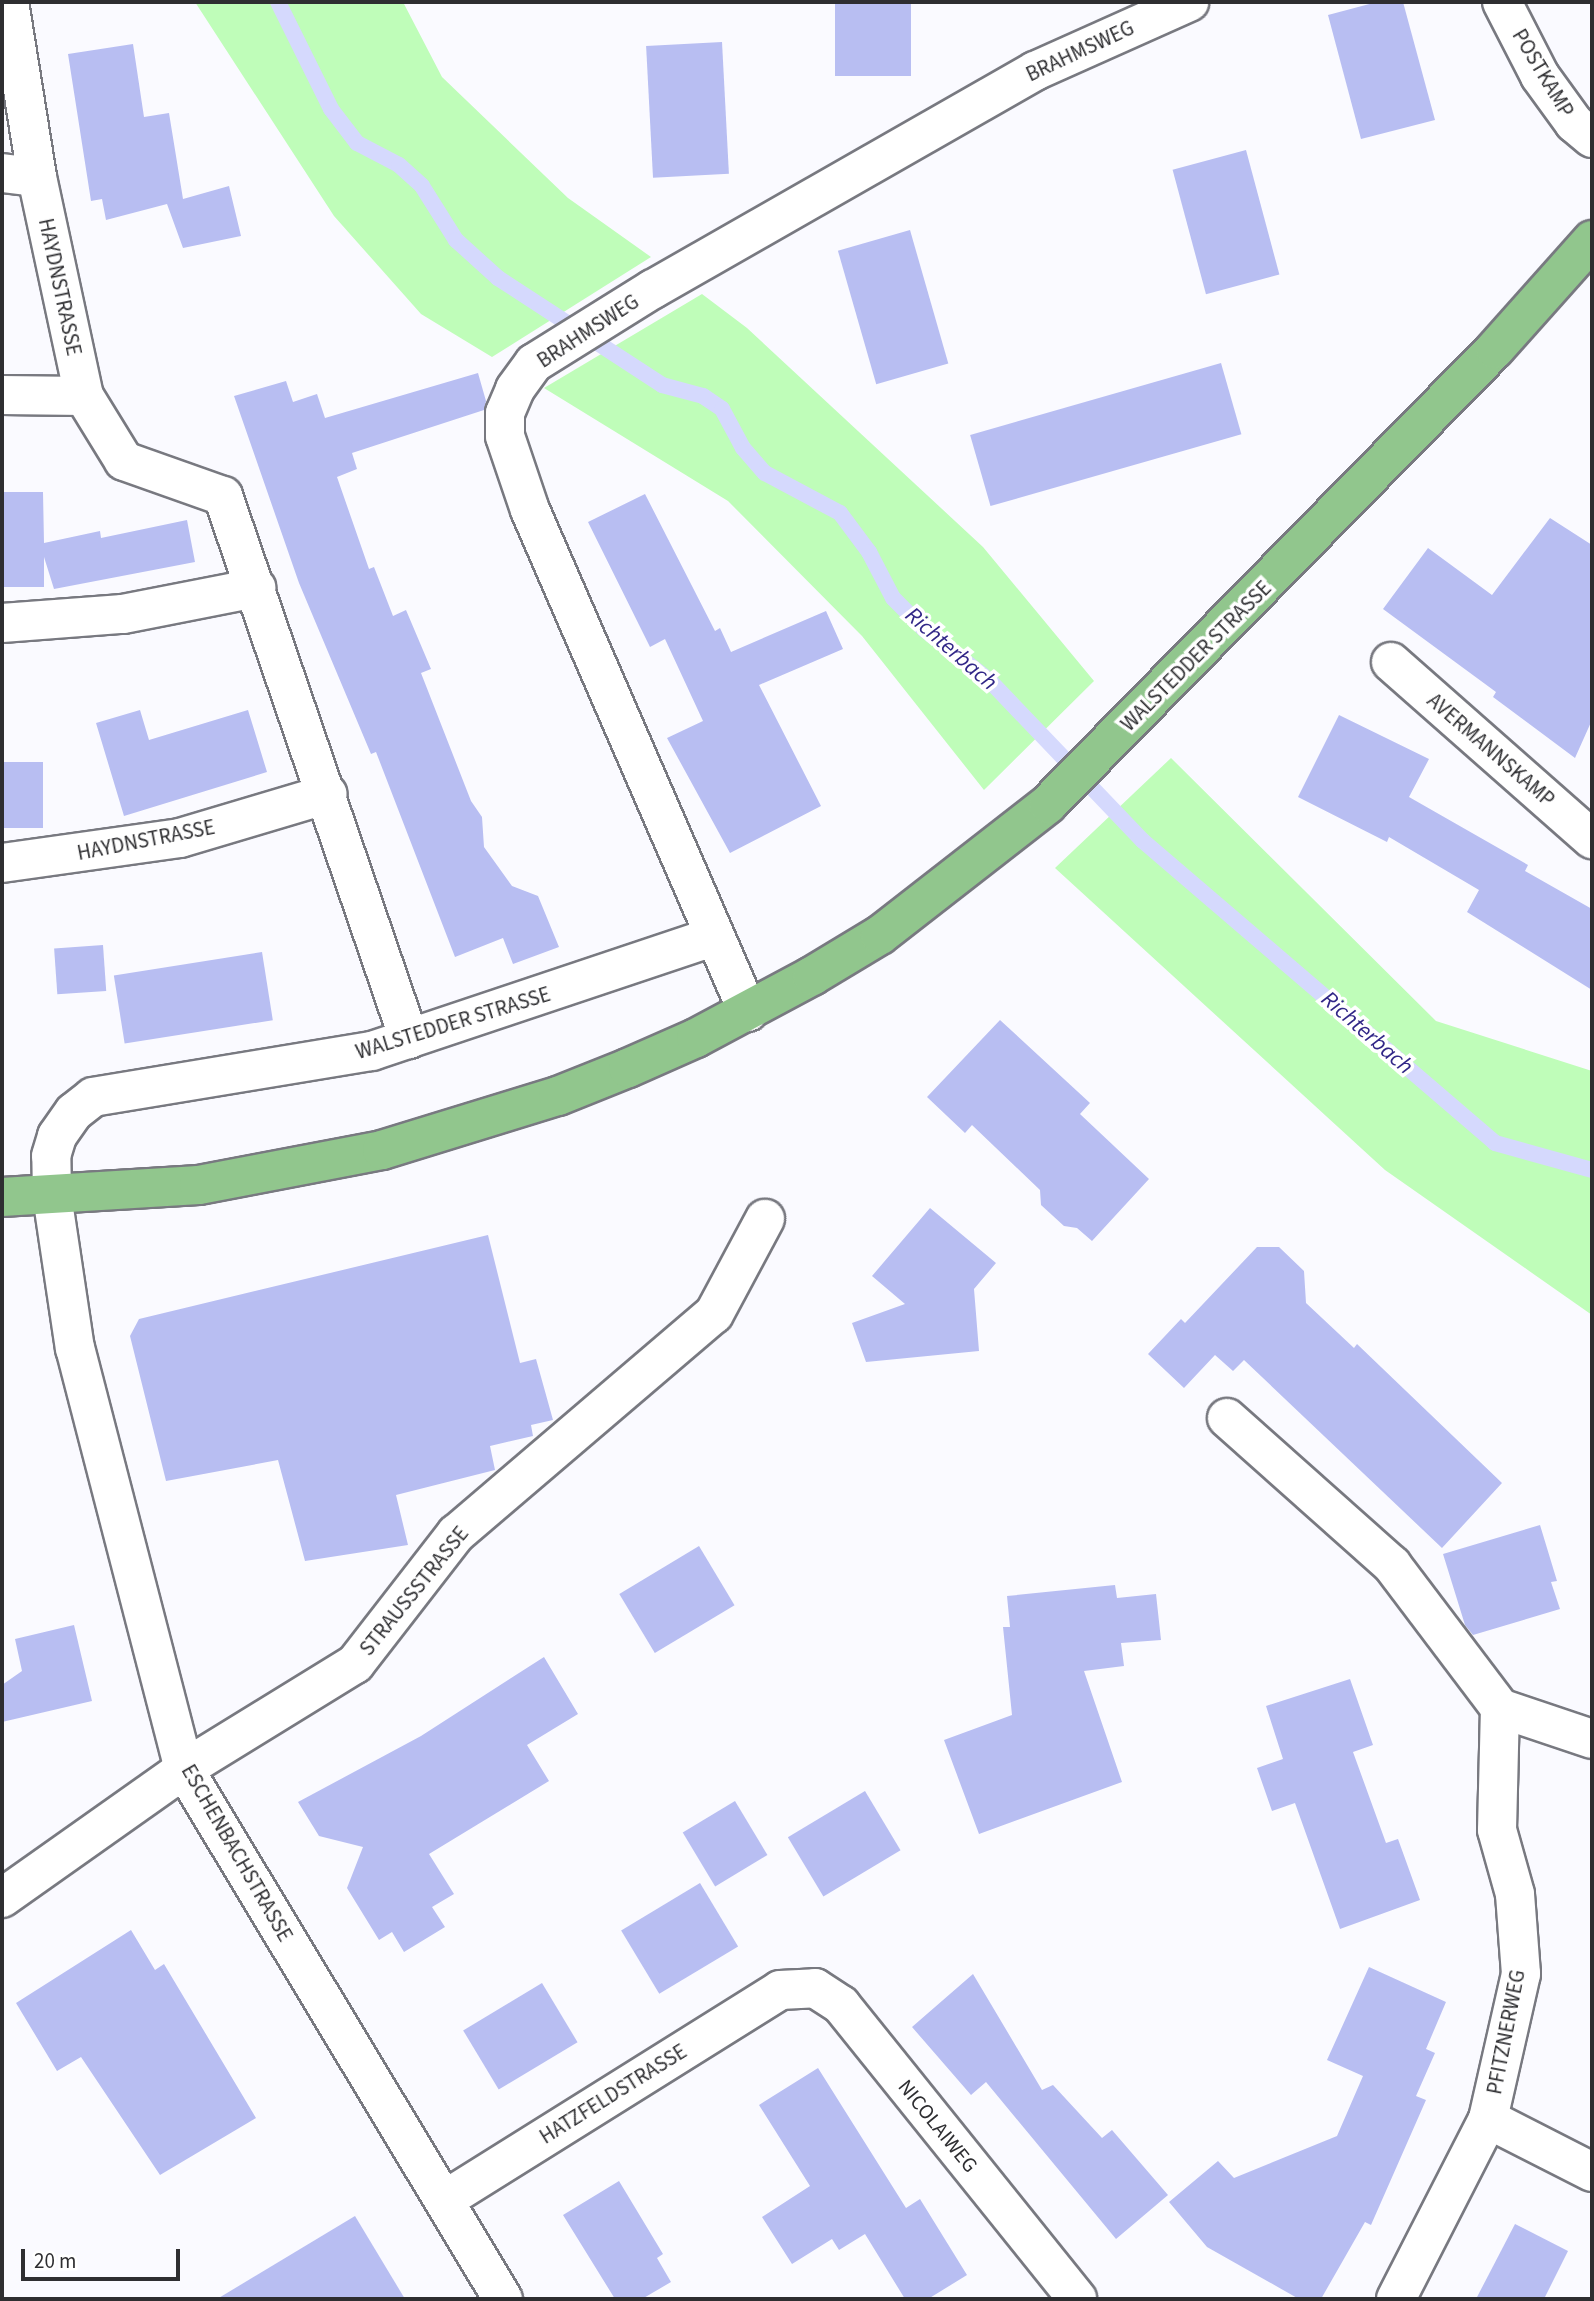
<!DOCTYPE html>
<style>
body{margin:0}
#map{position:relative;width:1594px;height:2301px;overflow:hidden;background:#fafaff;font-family:"Source Sans 3",sans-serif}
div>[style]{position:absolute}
.green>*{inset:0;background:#bffdb9}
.stream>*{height:16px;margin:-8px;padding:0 8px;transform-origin:8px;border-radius:8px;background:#d5d9fd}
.building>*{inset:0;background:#b8bef2;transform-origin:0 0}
.roads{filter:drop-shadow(2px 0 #787980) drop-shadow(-2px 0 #787980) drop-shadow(0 2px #787980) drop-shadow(0 -2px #787980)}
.minor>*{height:38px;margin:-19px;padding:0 19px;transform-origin:19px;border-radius:19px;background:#fff}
.major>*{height:38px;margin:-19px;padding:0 19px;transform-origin:19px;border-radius:19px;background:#91c68d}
span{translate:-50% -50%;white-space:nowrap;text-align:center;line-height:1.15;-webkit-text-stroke:7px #fff;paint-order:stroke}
.street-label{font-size:21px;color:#2e2e31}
.water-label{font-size:23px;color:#312787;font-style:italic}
.frame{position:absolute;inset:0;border:4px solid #2e2e31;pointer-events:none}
.scale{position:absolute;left:21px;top:2249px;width:159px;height:32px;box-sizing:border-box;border:4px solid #2e2e31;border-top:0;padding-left:9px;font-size:21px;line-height:24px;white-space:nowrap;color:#2e2e31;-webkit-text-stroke:5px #fff;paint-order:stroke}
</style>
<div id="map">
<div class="green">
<i style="clip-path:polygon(195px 2px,403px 2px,442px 77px,568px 198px,651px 257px,492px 357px,421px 314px,334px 216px)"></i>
<i style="clip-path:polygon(702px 294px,747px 328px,983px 547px,1094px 681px,984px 790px,862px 636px,728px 501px,544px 388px)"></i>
<i style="clip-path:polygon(1171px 758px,1436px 1021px,1592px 1071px,1592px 1315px,1385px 1170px,1055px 868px)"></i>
</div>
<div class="stream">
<i style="left:278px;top:2px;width:119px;rotate:63.6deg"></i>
<i style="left:331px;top:109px;width:43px;rotate:52.6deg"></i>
<i style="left:357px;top:143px;width:47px;rotate:27.6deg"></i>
<i style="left:399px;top:165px;width:31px;rotate:42deg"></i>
<i style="left:422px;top:186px;width:64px;rotate:57.8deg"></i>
<i style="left:456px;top:240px;width:57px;rotate:42.1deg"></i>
<i style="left:498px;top:278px;width:196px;rotate:33.1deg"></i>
<i style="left:662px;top:385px;width:42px;rotate:15deg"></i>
<i style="left:703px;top:396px;width:23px;rotate:34deg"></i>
<i style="left:722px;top:409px;width:44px;rotate:61.7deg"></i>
<i style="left:743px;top:448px;width:33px;rotate:49deg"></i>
<i style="left:765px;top:473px;width:85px;rotate:28.1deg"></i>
<i style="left:840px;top:513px;width:49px;rotate:53.4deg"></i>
<i style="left:869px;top:552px;width:52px;rotate:62.4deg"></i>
<i style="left:893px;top:598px;width:45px;rotate:45deg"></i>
<i style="left:925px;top:630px;width:83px;rotate:38.1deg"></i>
<i style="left:990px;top:681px;width:221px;rotate:46.3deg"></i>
<i style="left:1143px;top:841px;width:464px;rotate:40.6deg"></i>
<i style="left:1495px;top:1143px;width:101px;rotate:15.6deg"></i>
</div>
<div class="building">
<i style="left:835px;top:2px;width:76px;height:74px"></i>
<i style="clip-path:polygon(1377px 2px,1403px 2px,1435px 120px,1361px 139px,1328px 15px)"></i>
<i style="left:722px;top:42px;width:132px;height:76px;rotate:87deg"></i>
<i style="clip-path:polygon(133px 44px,144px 117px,169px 113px,183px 199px,229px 186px,241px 236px,183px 248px,167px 204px,106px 220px,102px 199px,91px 201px,68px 54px)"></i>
<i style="left:1246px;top:150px;width:129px;height:76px;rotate:75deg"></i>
<i style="left:910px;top:230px;width:139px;height:75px;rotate:74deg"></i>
<i style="left:1221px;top:363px;width:74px;height:261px;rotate:74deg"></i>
<i style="clip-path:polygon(478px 373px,486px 401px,484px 410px,352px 453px,357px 469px,337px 477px,369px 569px,374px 567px,393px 616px,406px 610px,431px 669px,421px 673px,471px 801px,482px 817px,484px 847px,512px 886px,538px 896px,559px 947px,513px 964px,503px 938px,455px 957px,376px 752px,371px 754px,299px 583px,234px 396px,286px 381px,293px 402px,317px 394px,325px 418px)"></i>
<i style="clip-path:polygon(2px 492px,43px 492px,44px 543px,100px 531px,101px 538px,187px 520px,195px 562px,54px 589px,44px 557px,44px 587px,2px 587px)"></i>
<i style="clip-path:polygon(645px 494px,715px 631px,720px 628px,731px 652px,826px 611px,843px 649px,759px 685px,821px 806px,730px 853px,667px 738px,703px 721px,665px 639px,650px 647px,588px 522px)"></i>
<i style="clip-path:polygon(1550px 518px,1592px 545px,1592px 720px,1575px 758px,1493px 697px,1496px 692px,1383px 609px,1428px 548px,1492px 595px)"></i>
<i style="clip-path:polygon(140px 710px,149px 740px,248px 710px,267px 772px,124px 816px,96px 723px)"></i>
<i style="clip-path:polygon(1339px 715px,1429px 759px,1409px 797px,1528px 865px,1525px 871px,1592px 909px,1592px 990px,1467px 912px,1479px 890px,1389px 837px,1387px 842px,1298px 797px)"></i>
<i style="left:2px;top:762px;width:41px;height:66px"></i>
<i style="left:103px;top:945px;width:46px;height:49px;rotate:86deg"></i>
<i style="left:262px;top:952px;width:69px;height:150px;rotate:81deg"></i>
<i style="clip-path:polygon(1000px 1020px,1090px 1103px,1080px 1114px,1149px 1179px,1092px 1241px,1077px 1228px,1064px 1226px,1041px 1205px,1040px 1190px,972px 1125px,965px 1133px,927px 1097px)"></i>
<i style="clip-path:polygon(930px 1208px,996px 1263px,974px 1289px,979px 1351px,866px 1362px,852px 1323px,905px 1304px,872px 1276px)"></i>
<i style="clip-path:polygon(488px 1235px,520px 1363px,536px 1359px,553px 1420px,531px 1425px,533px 1436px,490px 1446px,495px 1470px,396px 1495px,408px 1545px,305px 1561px,278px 1460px,166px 1481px,130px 1336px,139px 1319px)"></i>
<i style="clip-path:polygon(1257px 1247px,1279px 1247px,1304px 1271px,1306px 1303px,1354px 1348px,1357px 1344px,1502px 1483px,1442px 1548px,1244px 1360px,1233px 1371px,1215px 1355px,1184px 1388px,1148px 1354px,1181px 1319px,1185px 1323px)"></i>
<i style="clip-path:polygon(1540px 1525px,1557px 1581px,1551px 1582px,1560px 1609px,1473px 1635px,1465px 1625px,1443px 1554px)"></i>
<i style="left:699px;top:1546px;width:69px;height:93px;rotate:59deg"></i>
<i style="clip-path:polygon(1115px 1585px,1117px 1598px,1156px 1594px,1161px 1640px,1121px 1643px,1124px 1666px,1084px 1671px,1122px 1782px,979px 1834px,944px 1740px,1012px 1715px,1003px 1627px,1010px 1627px,1007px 1596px)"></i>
<i style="clip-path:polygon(74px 1625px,92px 1701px,2px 1722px,2px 1685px,22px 1671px,15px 1639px)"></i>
<i style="clip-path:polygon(544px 1657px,578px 1714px,527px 1745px,549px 1781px,429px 1854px,454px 1894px,432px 1907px,445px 1927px,404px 1952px,392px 1932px,379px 1940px,347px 1888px,363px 1847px,319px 1836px,298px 1802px,421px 1736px)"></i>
<i style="clip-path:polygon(1350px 1679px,1373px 1745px,1353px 1752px,1386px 1843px,1398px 1839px,1420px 1900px,1340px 1929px,1295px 1803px,1272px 1811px,1257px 1768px,1283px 1759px,1266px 1706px)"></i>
<i style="left:865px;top:1791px;width:69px;height:90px;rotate:59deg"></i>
<i style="left:735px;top:1801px;width:63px;height:61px;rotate:59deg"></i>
<i style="left:700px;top:1883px;width:74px;height:92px;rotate:59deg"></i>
<i style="clip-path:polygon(131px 1930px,155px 1970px,164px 1964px,256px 2118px,160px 2175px,81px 2057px,57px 2071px,16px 2003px)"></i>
<i style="clip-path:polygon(1369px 1967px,1446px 2002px,1426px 2049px,1435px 2053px,1416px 2096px,1426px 2100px,1371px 2225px,1365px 2222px,1321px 2299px,1299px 2299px,1207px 2247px,1169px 2202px,1218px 2161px,1234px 2178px,1337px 2136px,1363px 2076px,1327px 2060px)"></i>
<i style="clip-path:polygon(973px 1974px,1042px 2090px,1053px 2085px,1102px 2138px,1112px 2130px,1168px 2195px,1116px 2239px,986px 2082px,971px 2095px,912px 2027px)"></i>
<i style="left:542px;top:1983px;width:69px;height:92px;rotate:59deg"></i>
<i style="clip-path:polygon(818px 2068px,906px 2208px,920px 2199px,967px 2275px,928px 2299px,905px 2299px,865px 2234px,839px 2250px,832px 2239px,792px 2264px,762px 2217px,810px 2186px,759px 2105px)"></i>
<i style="clip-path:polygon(619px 2181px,663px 2254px,657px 2258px,671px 2282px,642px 2299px,615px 2299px,563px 2215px)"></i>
<i style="clip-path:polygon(355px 2216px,405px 2299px,217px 2299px)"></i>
<i style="clip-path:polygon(1515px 2224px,1568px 2251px,1544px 2299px,1476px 2299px)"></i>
</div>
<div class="roads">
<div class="minor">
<i style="left:9px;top:2px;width:177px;rotate:80.9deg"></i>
<i style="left:37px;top:177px;width:224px;rotate:77.9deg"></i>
<i style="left:84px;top:396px;width:76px;rotate:58.4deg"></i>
<i style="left:124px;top:461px;width:105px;rotate:19.5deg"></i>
<i style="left:223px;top:496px;width:574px;rotate:71.09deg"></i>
<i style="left:1502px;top:2px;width:83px;rotate:62.8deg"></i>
<i style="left:1540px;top:76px;width:58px;rotate:54.1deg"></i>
<i style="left:1574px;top:123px;width:23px;rotate:40deg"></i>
<i style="left:2px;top:173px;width:35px;rotate:7deg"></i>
<i style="left:2px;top:395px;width:82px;rotate:0.7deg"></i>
<i style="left:2px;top:623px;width:121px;rotate:-4.3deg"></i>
<i style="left:123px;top:614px;width:136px;rotate:-11.1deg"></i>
<i style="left:1391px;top:662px;width:268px;rotate:41.4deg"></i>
<i style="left:2px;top:863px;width:180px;rotate:-8deg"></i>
<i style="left:180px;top:838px;width:154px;rotate:-16.6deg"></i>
<i style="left:748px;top:1012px;width:547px;rotate:-113.47deg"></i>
<i style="left:530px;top:510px;width:78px;rotate:-108.7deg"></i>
<i style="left:505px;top:436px;width:23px;rotate:-90deg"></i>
<i style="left:505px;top:413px;width:26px;rotate:-67deg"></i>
<i style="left:515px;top:389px;width:32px;rotate:-54deg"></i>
<i style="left:534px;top:363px;width:140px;rotate:-31.9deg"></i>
<i style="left:653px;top:289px;width:440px;rotate:-29.7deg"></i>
<i style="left:1035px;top:71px;width:169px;rotate:-24.1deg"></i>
<i style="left:1227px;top:1418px;width:221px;rotate:41.7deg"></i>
<i style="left:1392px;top:1565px;width:179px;rotate:52.9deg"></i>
<i style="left:1500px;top:1708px;width:97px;rotate:18.6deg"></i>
<i style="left:2px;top:1898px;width:223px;rotate:-35.3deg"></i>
<i style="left:184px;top:1769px;width:201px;rotate:-31.6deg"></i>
<i style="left:355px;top:1664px;width:165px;rotate:-52.2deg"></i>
<i style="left:456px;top:1534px;width:339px;rotate:-40.5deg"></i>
<i style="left:714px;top:1314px;width:108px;rotate:-61.8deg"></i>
<i style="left:1488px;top:2119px;width:117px;rotate:27deg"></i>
<i style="left:446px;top:2199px;width:394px;rotate:-32deg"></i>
<i style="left:780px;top:1990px;width:35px;rotate:-3deg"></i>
<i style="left:815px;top:1988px;width:31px;rotate:33deg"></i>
<i style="left:841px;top:2005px;width:377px;rotate:51.2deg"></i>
<i style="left:503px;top:2299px;width:619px;rotate:-121.04deg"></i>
<i style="left:184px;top:1769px;width:434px;rotate:-104.5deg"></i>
<i style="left:75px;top:1349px;width:156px;rotate:-98.5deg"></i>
<i style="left:52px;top:1195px;width:39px;rotate:-91deg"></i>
<i style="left:51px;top:1156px;width:21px;rotate:-73deg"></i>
<i style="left:57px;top:1136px;width:29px;rotate:-55deg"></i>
<i style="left:74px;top:1112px;width:24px;rotate:-38deg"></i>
<i style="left:93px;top:1097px;width:283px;rotate:-9.4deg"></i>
<i style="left:372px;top:1051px;width:359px;rotate:-18.5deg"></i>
<i style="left:1396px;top:2299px;width:202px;rotate:-62.9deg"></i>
<i style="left:1488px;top:2119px;width:149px;rotate:-77.2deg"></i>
<i style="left:1521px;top:1974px;width:80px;rotate:-94.3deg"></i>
<i style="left:1515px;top:1894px;width:66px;rotate:-105.7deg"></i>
<i style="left:1497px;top:1830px;width:122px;rotate:-88.6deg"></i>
</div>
<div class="major">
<i style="left:2px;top:1197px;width:197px;rotate:-3.5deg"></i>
<i style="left:199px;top:1185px;width:186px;rotate:-10.8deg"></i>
<i style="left:382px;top:1150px;width:184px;rotate:-17.1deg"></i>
<i style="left:558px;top:1096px;width:75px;rotate:-21.8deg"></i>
<i style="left:628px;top:1068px;width:74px;rotate:-23.8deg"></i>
<i style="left:696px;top:1038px;width:132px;rotate:-28.1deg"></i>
<i style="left:812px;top:976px;width:79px;rotate:-31.1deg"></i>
<i style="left:880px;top:935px;width:213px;rotate:-37.9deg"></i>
<i style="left:1048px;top:804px;width:638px;rotate:-45.51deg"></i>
<i style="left:1495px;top:349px;width:146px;rotate:-48.3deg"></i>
</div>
</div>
<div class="street-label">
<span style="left:1080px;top:51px;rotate:-25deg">BRAHMSWEG</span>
<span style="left:1543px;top:73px;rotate:59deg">POSTKAMP</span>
<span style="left:60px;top:287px;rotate:78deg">HAYDNSTRASSE</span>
<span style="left:588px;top:331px;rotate:-33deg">BRAHMSWEG</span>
<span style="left:1196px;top:656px;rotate:-45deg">WALSTEDDER STRASSE</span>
<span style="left:1491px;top:750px;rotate:41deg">AVERMANNSKAMP</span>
<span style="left:146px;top:840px;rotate:-11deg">HAYDNSTRASSE</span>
<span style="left:453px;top:1023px;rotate:-17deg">WALSTEDDER STRASSE</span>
<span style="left:414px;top:1591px;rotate:-51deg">STRAUSSSTRASSE</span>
<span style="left:237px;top:1853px;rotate:60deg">ESCHENBACHSTRASSE</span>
<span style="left:1506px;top:2032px;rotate:-79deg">PFITZNERWEG</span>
<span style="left:613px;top:2094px;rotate:-32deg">HATZFELDSTRASSE</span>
<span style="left:938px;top:2126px;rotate:51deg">NICOLAIWEG</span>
</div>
<div class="water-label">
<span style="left:951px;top:649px;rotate:41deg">Richterbach</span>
<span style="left:1367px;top:1033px;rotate:41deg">Richterbach</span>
</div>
<div class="frame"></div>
<div class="scale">20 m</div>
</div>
